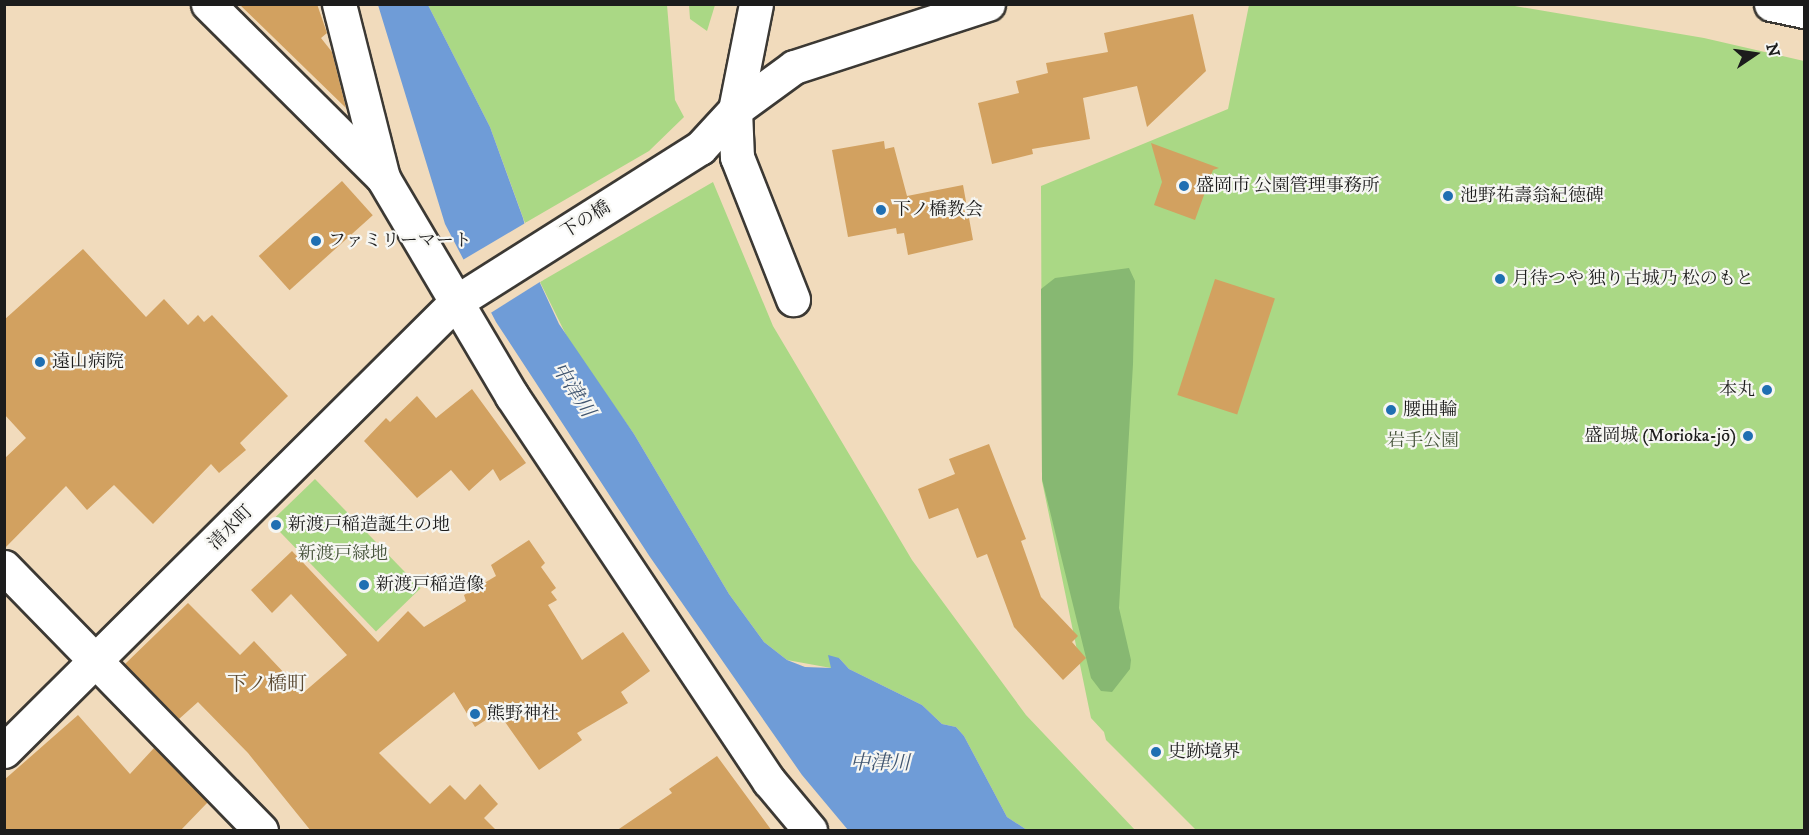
<!DOCTYPE html>
<meta charset="utf-8">
<style>
body{margin:0}
#map{position:relative;width:1809px;height:835px;overflow:hidden;background:#f1dbbc;font-family:"IM FELL DW Pica","Noto Serif JP",serif}
div>[style]{position:absolute}
.green>*{inset:0;background:#aad885;transform-origin:0 0}
.forest>*{inset:0;background:#87b872}
.water>*{inset:0;background:#6f9cd7}
.pier>*{inset:0;background:#f1dbbc}
.building>*{inset:0;background:#d2a160;transform-origin:0 0}
.roads{filter:drop-shadow(2px 0 #3c3934) drop-shadow(-2px 0 #3c3934) drop-shadow(0 2px #3c3934) drop-shadow(0 -2px #3c3934)}
.minor>*{height:33px;margin:-16.5px;padding:0 16.5px;transform-origin:16.5px;border-radius:16.5px;background:#fff}
.tertiary>*{height:33px;margin:-16.5px;padding:0 16.5px;transform-origin:16.5px;border-radius:16.5px;background:#fff}
.dots>*{width:16px;height:16px;translate:-50% -50%;box-sizing:border-box;border:3px solid #f6f6f2;border-radius:50%}
span{translate:-50% -50%;white-space:nowrap;text-align:center;line-height:1.15;-webkit-text-stroke:4.5px #f6f6f2;paint-order:stroke}
.poi-label{font-size:18px;color:#1c1c1c}
.left{translate:0 -50%;text-align:left}
.right{translate:-100% -50%;text-align:right}
.street-label{font-size:18px;color:#1c1c1c}
.park-label{font-size:18px;color:#47543c}
.water-label{font-size:20px;color:#415670;font-style:italic}
.neighbourhood-label{font-size:20px;color:#5c4b34}
.frame{position:absolute;inset:0;border:6px solid #1c1c1c;pointer-events:none}
.north{position:absolute;left:1725px;top:24px;width:60px;height:60px;-webkit-text-stroke:4px #f6f6f2;paint-order:stroke;rotate:77deg;font-size:16px;font-weight:700;line-height:24px;text-align:center;color:#1c1c1c}
.north::after{content:'';display:block;margin:auto;width:21px;height:27px;background:#1c1c1c;clip-path:polygon(50% 0,100% 100%,50% 72%,0 100%)}
</style>
<div id="map">
<div class="green">
<i style="clip-path:polygon(428px 5px,667px 5px,675px 100px,684px 117px,649px 151px,525px 223px,490px 127px)"></i>
<i style="clip-path:polygon(689px 5px,715px 5px,707px 31px,690px 19px)"></i>
<i style="clip-path:polygon(1249px 5px,1509px 5px,1704px 38px,1804px 61px,1804px 830px,1196px 830px,1106px 740px,1104px 732px,1091px 718px,1042px 481px,1041px 186px,1228px 109px)"></i>
<i style="clip-path:polygon(713px 182px,773px 326px,912px 560px,1026px 715px,1135px 830px,1027px 830px,1007px 817px,964px 736px,956px 727px,942px 724px,922px 705px,849px 669px,839px 658px,831px 668px,787px 660px,764px 642px,729px 594px,634px 434px,571px 345px,540px 282px)"></i>
<i style="left:315px;top:479px;width:152px;height:62px;rotate:46deg"></i>
</div>
<div class="forest">
<i style="clip-path:polygon(1129px 268px,1135px 281px,1133px 364px,1119px 608px,1131px 660px,1130px 669px,1112px 692px,1101px 691px,1091px 678px,1042px 479px,1041px 289px,1055px 278px)"></i>
</div>
<div class="water">
<i style="clip-path:polygon(378px 5px,428px 5px,490px 127px,523px 218px,540px 283px,559px 324px,634px 434px,729px 594px,764px 642px,787px 660px,805px 667px,831px 668px,828px 655px,839px 658px,849px 669px,922px 705px,942px 724px,956px 727px,964px 736px,1007px 817px,1027px 830px,848px 830px,802px 775px,650px 557px,496px 322px,445px 224px)"></i>
</div>
<div class="pier">
<i style="clip-path:polygon(527px 222px,543px 280px,489px 314px,461px 261px)"></i>
</div>
<div class="building">
<i style="clip-path:polygon(239px 4px,317px 4px,327px 33px,321px 38px,332px 52px,346px 108px)"></i>
<i style="clip-path:polygon(1193px 14px,1206px 71px,1147px 127px,1137px 86px,1083px 98px,1090px 139px,1032px 149px,1033px 154px,992px 164px,978px 103px,1019px 93px,1016px 81px,1048px 73px,1046px 63px,1108px 52px,1104px 33px)"></i>
<i style="clip-path:polygon(884px 141px,885px 149px,894px 147px,907px 196px,963px 185px,973px 240px,908px 255px,904px 233px,897px 234px,896px 228px,848px 237px,832px 150px)"></i>
<i style="clip-path:polygon(1151px 143px,1219px 168px,1213px 170px,1195px 220px,1154px 205px,1162px 182px)"></i>
<i style="left:342px;top:181px;width:46px;height:112px;rotate:48deg"></i>
<i style="clip-path:polygon(83px 249px,146px 317px,164px 299px,188px 325px,198px 315px,204px 322px,212px 315px,288px 396px,240px 443px,246px 450px,219px 473px,211px 464px,153px 524px,114px 485px,87px 510px,66px 486px,4px 549px,4px 459px,26px 438px,4px 414px,4px 320px)"></i>
<i style="left:1215px;top:279px;width:63px;height:122px;rotate:18deg"></i>
<i style="clip-path:polygon(472px 389px,526px 463px,500px 481px,493px 469px,469px 491px,451px 470px,417px 498px,364px 441px,386px 418px,390px 422px,417px 396px,436px 418px)"></i>
<i style="clip-path:polygon(989px 444px,1026px 539px,1021px 541px,1041px 597px,1078px 636px,1072px 642px,1086px 658px,1063px 680px,1014px 627px,987px 554px,977px 558px,958px 508px,929px 519px,918px 489px,955px 474px,949px 459px)"></i>
<i style="clip-path:polygon(529px 540px,545px 563px,541px 567px,556px 588px,551px 592px,557px 600px,548px 605px,582px 660px,623px 632px,650px 671px,621px 692px,628px 703px,577px 733px,582px 740px,539px 770px,498px 712px,475px 727px,454px 692px,379px 753px,430px 804px,450px 785px,465px 800px,480px 784px,498px 804px,484px 818px,497px 831px,311px 831px,248px 753px,198px 702px,179px 719px,125px 664px,188px 603px,240px 655px,254px 641px,303px 693px,347px 655px,291px 594px,272px 613px,251px 590px,292px 551px,378px 642px,408px 611px,424px 627px,466px 601px,464px 595px,496px 576px,491px 565px)"></i>
<i style="clip-path:polygon(78px 715px,130px 774px,154px 748px,208px 802px,180px 831px,4px 831px,4px 780px)"></i>
<i style="clip-path:polygon(717px 756px,772px 831px,616px 831px,672px 793px,669px 789px)"></i>
</div>
<div class="roads">
<div class="minor">
<i style="left:208px;top:4px;width:247px;rotate:44.8deg"></i>
<i style="left:383px;top:178px;width:253px;rotate:59.4deg"></i>
<i style="left:512px;top:396px;width:463px;rotate:56.3deg"></i>
<i style="left:769px;top:781px;width:64px;rotate:50.1deg"></i>
<i style="left:339px;top:4px;width:179px;rotate:75.8deg"></i>
<i style="left:756px;top:4px;width:108px;rotate:101.2deg"></i>
<i style="left:735px;top:110px;width:47px;rotate:87.6deg"></i>
<i style="left:737px;top:157px;width:153px;rotate:68.5deg"></i>
<i style="left:4px;top:567px;width:368px;rotate:45.7deg"></i>
<i style="left:4px;top:751px;width:637px;rotate:-44.81deg"></i>
<i style="left:456px;top:302px;width:289px;rotate:-32.3deg"></i>
<i style="left:700px;top:148px;width:52px;rotate:-47.4deg"></i>
</div>
<div class="tertiary">
<i style="left:1771px;top:4px;width:34px;rotate:12deg"></i>
<i style="left:735px;top:110px;width:73px;rotate:-36.1deg"></i>
<i style="left:794px;top:67px;width:204px;rotate:-18deg"></i>
</div>
</div>
<div class="dots">
<i style="left:1184px;top:186px;background:#1f6fb2"></i>
<i style="left:1448px;top:196px;background:#1f6fb2"></i>
<i style="left:881px;top:210px;background:#1f6fb2"></i>
<i style="left:316px;top:241px;background:#1f6fb2"></i>
<i style="left:1500px;top:279px;background:#1f6fb2"></i>
<i style="left:40px;top:362px;background:#1f6fb2"></i>
<i style="left:1767px;top:390px;background:#1f6fb2"></i>
<i style="left:1391px;top:410px;background:#1f6fb2"></i>
<i style="left:1748px;top:436px;background:#1f6fb2"></i>
<i style="left:276px;top:525px;background:#1f6fb2"></i>
<i style="left:364px;top:585px;background:#1f6fb2"></i>
<i style="left:475px;top:714px;background:#1f6fb2"></i>
<i style="left:1156px;top:752px;background:#1f6fb2"></i>
</div>
<div class="poi-label">
<span class="left" style="left:1196px;top:186px">盛岡市 公園管理事務所</span>
<span class="left" style="left:1460px;top:196px">池野祐壽翁紀徳碑</span>
<span class="left" style="left:893px;top:210px">下ノ橋教会</span>
<span class="left" style="left:328px;top:241px">ファミリーマート</span>
<span class="left" style="left:1512px;top:279px">月待つや 独り古城乃 松のもと</span>
<span class="left" style="left:52px;top:362px">遠山病院</span>
<span class="right" style="left:1755px;top:390px">本丸</span>
<span class="left" style="left:1403px;top:410px">腰曲輪</span>
<span class="right" style="left:1736px;top:436px">盛岡城 (Morioka-jō)</span>
<span class="left" style="left:288px;top:525px">新渡戸稲造誕生の地</span>
<span class="left" style="left:376px;top:585px">新渡戸稲造像</span>
<span class="left" style="left:487px;top:714px">熊野神社</span>
<span class="left" style="left:1168px;top:752px">史跡境界</span>
</div>
<div class="street-label">
<span style="left:586px;top:220px;rotate:-32deg">下の橋</span>
<span style="left:231px;top:528px;rotate:-45deg">清水町</span>
</div>
<div class="park-label">
<span style="left:1423px;top:441px">岩手公園</span>
<span style="left:343px;top:554px">新渡戸緑地</span>
</div>
<div class="water-label">
<span style="left:573px;top:390px;rotate:57deg">中津川</span>
<span style="left:880px;top:763px">中津川</span>
</div>
<div class="neighbourhood-label">
<span style="left:267px;top:684px">下ノ橋町</span>
</div>
<div class="frame"></div>
<div class="north">N</div>
</div>
